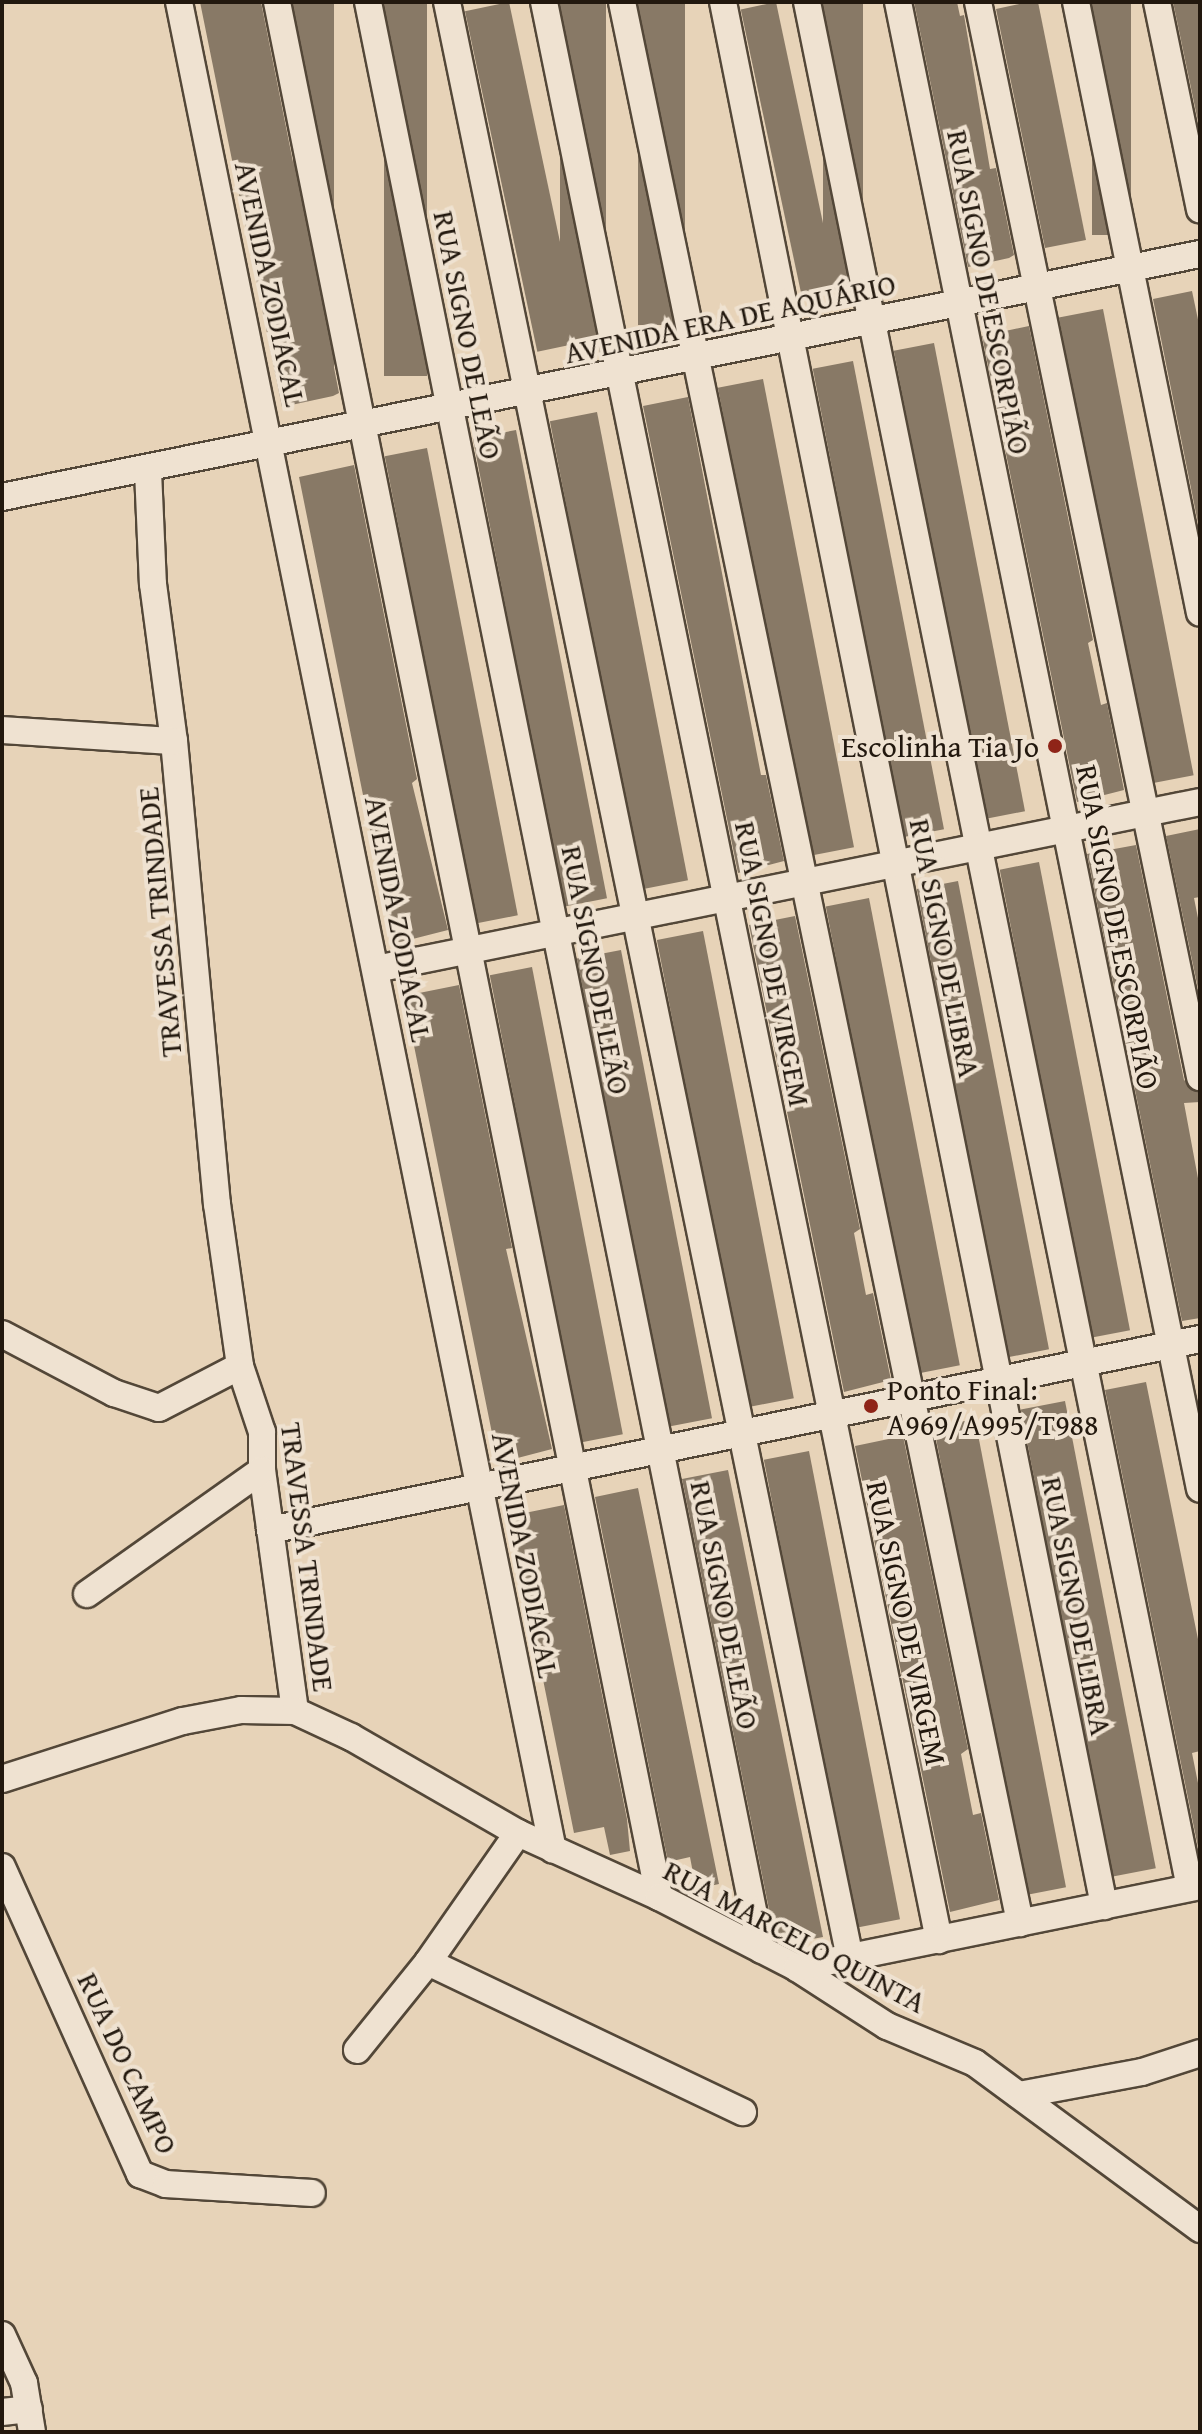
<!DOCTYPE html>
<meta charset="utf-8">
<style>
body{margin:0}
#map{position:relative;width:1202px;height:2434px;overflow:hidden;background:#e7d3b8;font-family:"Gentium Book Plus",serif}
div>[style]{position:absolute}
.building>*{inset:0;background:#887966;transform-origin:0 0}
.roads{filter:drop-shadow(2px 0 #534738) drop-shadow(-2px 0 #534738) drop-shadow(0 2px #534738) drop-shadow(0 -2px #534738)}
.minor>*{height:26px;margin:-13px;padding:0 13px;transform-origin:13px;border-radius:13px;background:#efe2d1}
.dots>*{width:22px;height:22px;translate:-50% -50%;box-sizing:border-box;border:4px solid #efe2d1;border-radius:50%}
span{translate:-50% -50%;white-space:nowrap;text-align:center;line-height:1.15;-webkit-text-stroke:8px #efe2d1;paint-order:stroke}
.street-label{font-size:30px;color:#22180e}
.poi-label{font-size:30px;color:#22180e}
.right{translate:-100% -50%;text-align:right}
.left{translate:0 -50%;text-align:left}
.frame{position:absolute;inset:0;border:4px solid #22180e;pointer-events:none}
</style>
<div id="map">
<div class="building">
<i style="clip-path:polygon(200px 2px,261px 2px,309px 242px,301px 246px,314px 308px,322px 306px,339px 393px,333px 396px,282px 407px)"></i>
<i style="left:293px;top:2px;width:41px;height:392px"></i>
<i style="left:384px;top:2px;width:43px;height:374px"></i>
<i style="left:509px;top:2px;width:348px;height:45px;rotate:78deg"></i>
<i style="left:560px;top:2px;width:46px;height:341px"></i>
<i style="left:638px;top:2px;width:47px;height:323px"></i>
<i style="left:776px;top:2px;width:295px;height:36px;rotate:78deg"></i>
<i style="left:823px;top:2px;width:40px;height:284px"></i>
<i style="clip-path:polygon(914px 2px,957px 2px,960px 16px,964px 15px,990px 169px,996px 168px,1014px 255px,1009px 258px,968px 267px)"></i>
<i style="clip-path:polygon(1028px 2px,1038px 2px,1086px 240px,1045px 248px,996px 9px)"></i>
<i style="left:1092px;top:2px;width:39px;height:233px"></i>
<i style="clip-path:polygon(1173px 2px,1200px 2px,1200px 131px)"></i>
<i style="clip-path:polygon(1192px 291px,1200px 329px,1200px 533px,1153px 299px)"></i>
<i style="left:1103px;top:309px;width:475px;height:45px;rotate:79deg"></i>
<i style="clip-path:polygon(1029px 326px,1093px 640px,1088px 643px,1101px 705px,1107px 703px,1124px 790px,1077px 802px,982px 336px)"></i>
<i style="left:934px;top:343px;width:477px;height:41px;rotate:79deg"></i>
<i style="left:853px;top:361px;width:477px;height:41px;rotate:79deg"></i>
<i style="left:763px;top:379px;width:477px;height:46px;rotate:79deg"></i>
<i style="clip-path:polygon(688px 397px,761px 775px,766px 775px,784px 861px,738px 873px,643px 406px)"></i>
<i style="left:597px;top:412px;width:477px;height:48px;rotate:79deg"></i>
<i style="left:516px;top:430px;width:477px;height:44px;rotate:79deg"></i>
<i style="left:427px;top:448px;width:476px;height:43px;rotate:79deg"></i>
<i style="clip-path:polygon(354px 465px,417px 779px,412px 783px,448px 930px,393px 944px,299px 477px)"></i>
<i style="clip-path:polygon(1200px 829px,1200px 897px,1194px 898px,1200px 928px,1200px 998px,1166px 836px)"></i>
<i style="clip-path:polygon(1136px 845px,1184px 1080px,1200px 1093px,1200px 1102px,1184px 1103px,1200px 1189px,1200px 1318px,1182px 1321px,1087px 854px)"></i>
<i style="left:1039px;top:862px;width:477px;height:40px;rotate:79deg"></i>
<i style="left:958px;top:881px;width:477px;height:42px;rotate:79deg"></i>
<i style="left:869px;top:898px;width:476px;height:44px;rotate:79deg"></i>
<i style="clip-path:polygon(795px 916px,860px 1229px,854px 1233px,866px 1295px,873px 1293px,891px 1380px,844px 1392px,749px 925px)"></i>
<i style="left:703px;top:931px;width:476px;height:47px;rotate:79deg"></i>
<i style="left:621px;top:950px;width:477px;height:45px;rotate:79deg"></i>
<i style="left:532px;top:967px;width:476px;height:43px;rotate:79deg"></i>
<i style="clip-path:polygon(459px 985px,512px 1248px,506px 1249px,552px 1449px,498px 1463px,404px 996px)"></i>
<i style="clip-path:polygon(1146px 1382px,1200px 1649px,1200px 1751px,1192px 1753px,1200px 1793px,1200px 1857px,1105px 1390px)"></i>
<i style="left:1065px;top:1401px;width:476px;height:45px;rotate:79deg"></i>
<i style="left:975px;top:1419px;width:477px;height:42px;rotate:79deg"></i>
<i style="clip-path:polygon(903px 1436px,968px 1749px,961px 1754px,973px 1815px,981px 1813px,999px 1900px,950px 1912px,855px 1446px)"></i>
<i style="left:809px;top:1451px;width:477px;height:46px;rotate:79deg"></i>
<i style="clip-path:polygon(728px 1470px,823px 1937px,786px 1944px,775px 1939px,682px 1479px)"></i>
<i style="clip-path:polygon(638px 1488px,719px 1884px,696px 1889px,690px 1857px,668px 1862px,595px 1497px)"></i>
<i style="clip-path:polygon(564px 1505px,627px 1819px,630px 1851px,610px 1855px,604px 1827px,574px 1833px,510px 1516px)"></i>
</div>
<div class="roads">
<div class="minor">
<i style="left:179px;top:2px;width:1885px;rotate:78.56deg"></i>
<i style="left:277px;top:2px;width:1933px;rotate:78.6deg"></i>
<i style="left:368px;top:2px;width:1987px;rotate:78.59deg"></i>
<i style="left:447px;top:2px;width:1997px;rotate:78.36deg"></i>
<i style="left:544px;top:2px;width:1978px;rotate:78.48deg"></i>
<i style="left:622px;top:2px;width:1962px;rotate:78.29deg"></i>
<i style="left:723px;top:2px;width:1942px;rotate:78.68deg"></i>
<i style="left:807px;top:2px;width:1924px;rotate:78.52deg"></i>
<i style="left:898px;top:2px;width:1517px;rotate:78.52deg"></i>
<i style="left:978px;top:2px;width:1098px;rotate:78.33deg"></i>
<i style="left:1076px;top:2px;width:623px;rotate:78.53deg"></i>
<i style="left:1157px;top:2px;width:212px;rotate:78.3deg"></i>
<i style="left:148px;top:471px;width:113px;rotate:87.5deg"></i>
<i style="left:153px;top:584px;width:158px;rotate:82.4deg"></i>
<i style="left:174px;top:741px;width:465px;rotate:84.7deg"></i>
<i style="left:217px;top:1204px;width:164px;rotate:81.9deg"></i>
<i style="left:240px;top:1366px;width:70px;rotate:71.6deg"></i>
<i style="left:262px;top:1432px;width:38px;rotate:90deg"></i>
<i style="left:262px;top:1470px;width:243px;rotate:82.2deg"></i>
<i style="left:2px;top:497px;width:1222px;rotate:-11.47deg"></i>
<i style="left:2px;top:730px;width:172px;rotate:3.7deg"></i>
<i style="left:376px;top:969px;width:841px;rotate:-11.46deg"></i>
<i style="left:2px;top:1334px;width:127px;rotate:27.8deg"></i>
<i style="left:114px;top:1393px;width:47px;rotate:18.4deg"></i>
<i style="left:159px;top:1408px;width:91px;rotate:-27.4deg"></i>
<i style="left:270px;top:1530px;width:949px;rotate:-11.61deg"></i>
<i style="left:87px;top:1594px;width:214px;rotate:-35.3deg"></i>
<i style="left:2px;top:1779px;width:190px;rotate:-17.8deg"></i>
<i style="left:183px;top:1721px;width:59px;rotate:-10.7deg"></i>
<i style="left:241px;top:1710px;width:54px;rotate:1.1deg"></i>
<i style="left:295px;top:1711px;width:62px;rotate:24.9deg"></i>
<i style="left:351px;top:1737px;width:193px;rotate:29.9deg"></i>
<i style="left:518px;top:1833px;width:155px;rotate:24.4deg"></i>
<i style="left:659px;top:1897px;width:155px;rotate:27.2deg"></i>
<i style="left:797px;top:1968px;width:107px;rotate:32.8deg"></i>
<i style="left:887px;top:2026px;width:95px;rotate:22.8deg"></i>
<i style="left:975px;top:2063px;width:280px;rotate:36.4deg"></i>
<i style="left:518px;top:1833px;width:157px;rotate:124.9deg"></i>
<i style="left:428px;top:1962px;width:349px;rotate:25.5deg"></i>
<i style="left:2px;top:1867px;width:337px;rotate:65.8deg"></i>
<i style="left:140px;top:2174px;width:28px;rotate:21deg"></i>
<i style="left:166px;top:2184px;width:146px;rotate:3.5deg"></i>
<i style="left:797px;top:1968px;width:411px;rotate:-11.5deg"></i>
<i style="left:357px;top:2050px;width:113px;rotate:-51.1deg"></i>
<i style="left:1019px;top:2095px;width:125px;rotate:-10.6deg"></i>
<i style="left:1142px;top:2072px;width:61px;rotate:-18.1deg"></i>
<i style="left:2px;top:2335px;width:53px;rotate:65.4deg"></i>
<i style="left:24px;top:2383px;width:50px;rotate:80.7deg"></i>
<i style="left:2px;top:2412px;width:27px;rotate:-6deg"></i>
</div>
</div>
<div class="dots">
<i style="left:1055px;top:746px;background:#8f2418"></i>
<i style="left:871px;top:1406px;background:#8f2418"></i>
</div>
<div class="street-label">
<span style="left:271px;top:284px;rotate:78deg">AVENIDA ZODIACAL</span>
<span style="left:989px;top:292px;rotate:79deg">RUA SIGNO DE ESCORPIÃO</span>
<span style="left:730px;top:318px;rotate:-12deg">AVENIDA ERA DE AQUÁRIO</span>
<span style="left:468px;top:335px;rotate:79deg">RUA SIGNO DE LEÃO</span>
<span style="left:399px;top:919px;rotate:79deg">AVENIDA ZODIACAL</span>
<span style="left:159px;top:922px;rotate:-95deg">TRAVESSA TRINDADE</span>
<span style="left:1118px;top:927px;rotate:79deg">RUA SIGNO DE ESCORPIÃO</span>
<span style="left:945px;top:948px;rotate:79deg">RUA SIGNO DE LIBRA</span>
<span style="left:773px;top:964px;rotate:79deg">RUA SIGNO DE VIRGEM</span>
<span style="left:596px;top:970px;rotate:79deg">RUA SIGNO DE LEÃO</span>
<span style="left:526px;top:1555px;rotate:79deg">AVENIDA ZODIACAL</span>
<span style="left:308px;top:1557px;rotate:83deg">TRAVESSA TRINDADE</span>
<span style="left:725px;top:1605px;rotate:79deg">RUA SIGNO DE LEÃO</span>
<span style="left:1077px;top:1606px;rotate:79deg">RUA SIGNO DE LIBRA</span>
<span style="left:907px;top:1623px;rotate:78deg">RUA SIGNO DE VIRGEM</span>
<span style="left:795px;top:1936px;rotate:28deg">RUA MARCELO QUINTA</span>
<span style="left:128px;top:2063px;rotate:65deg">RUA DO CAMPO</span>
</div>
<div class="poi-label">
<span class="right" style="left:1039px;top:746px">Escolinha Tia Jo</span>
<span class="left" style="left:887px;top:1406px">Ponto Final:<br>A969/A995/T988</span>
</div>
<div class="frame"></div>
</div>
